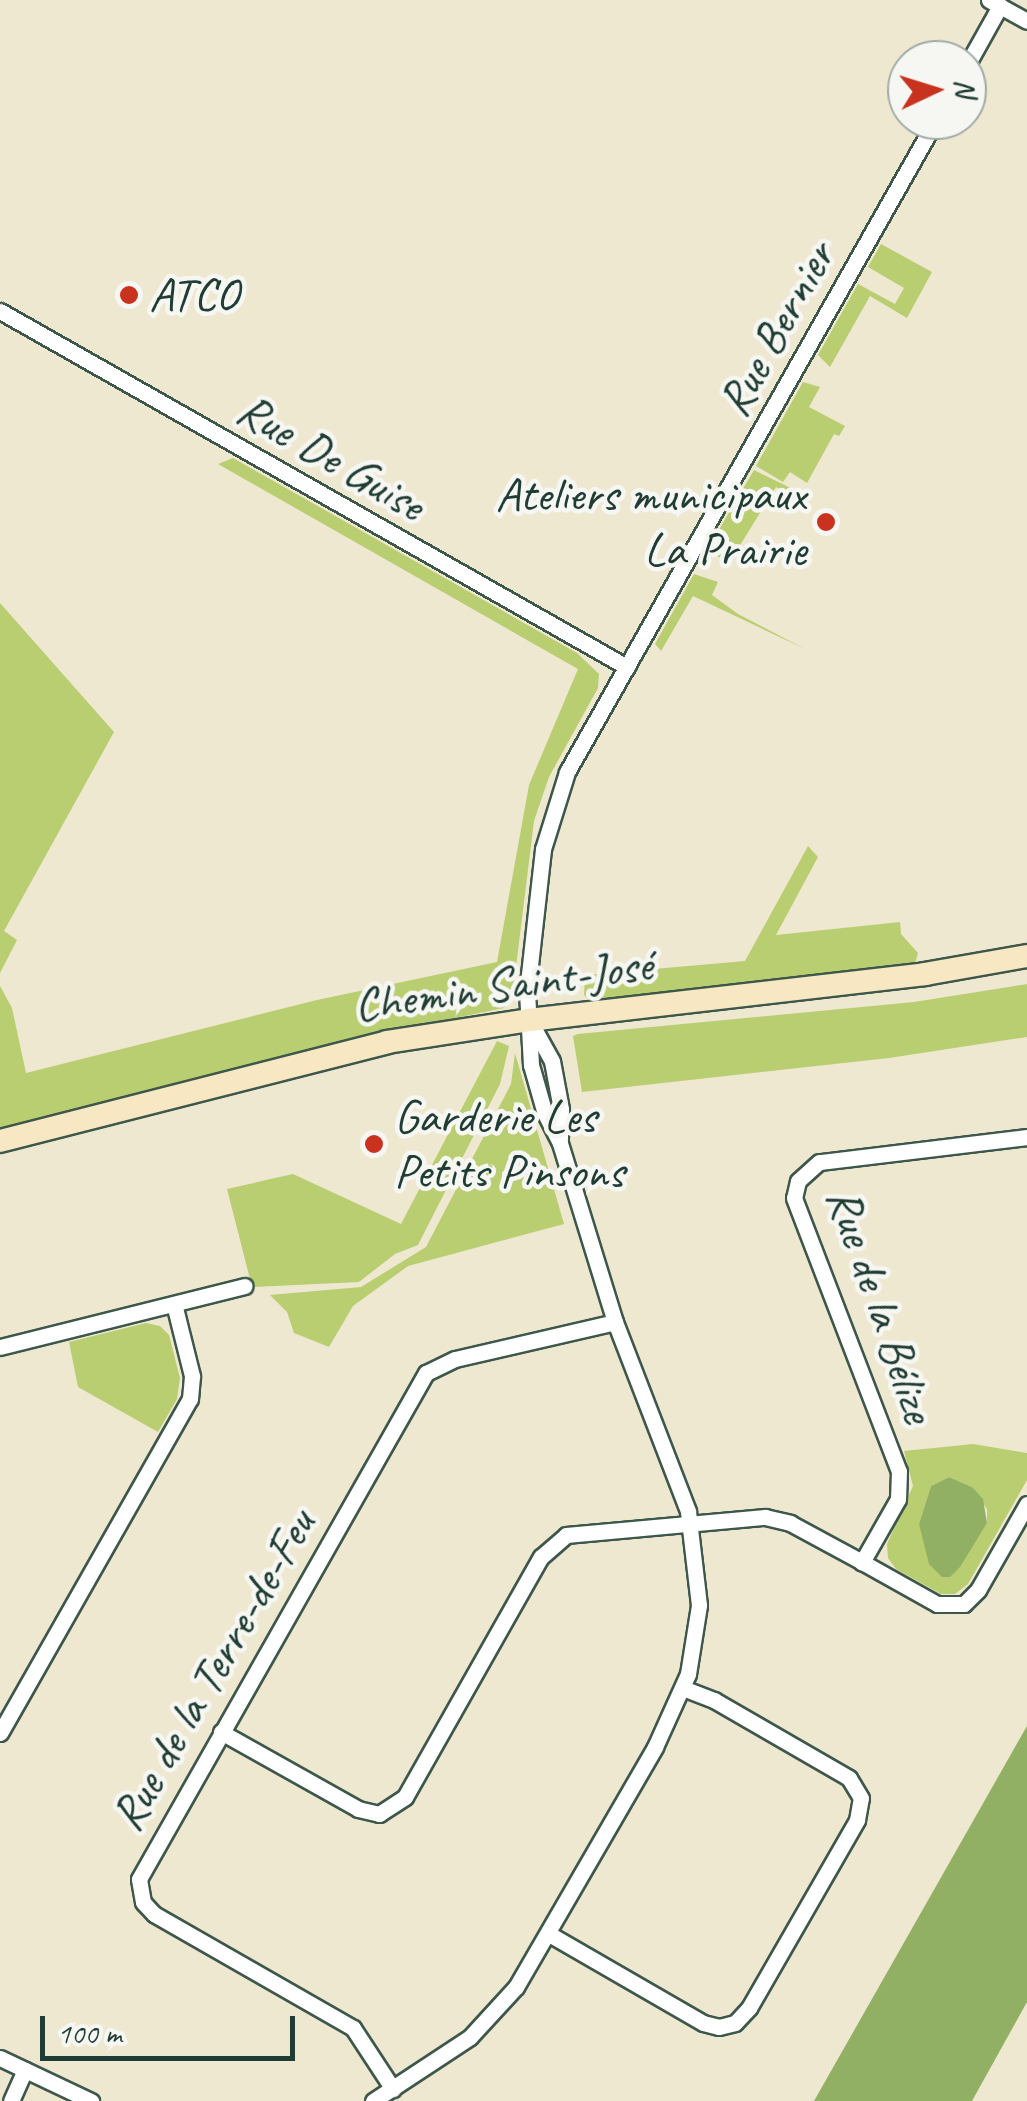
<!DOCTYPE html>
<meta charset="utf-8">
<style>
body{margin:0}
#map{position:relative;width:1027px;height:2101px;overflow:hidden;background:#efe8d0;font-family:Caveat,sans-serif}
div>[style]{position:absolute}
.green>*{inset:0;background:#b9cd71}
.forest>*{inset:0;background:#92b063}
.roads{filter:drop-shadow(2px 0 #3e574b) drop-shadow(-2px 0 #3e574b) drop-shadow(0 2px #3e574b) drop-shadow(0 -2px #3e574b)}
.street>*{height:15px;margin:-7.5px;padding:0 7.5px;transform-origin:7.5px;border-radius:7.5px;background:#fff}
.secondary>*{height:22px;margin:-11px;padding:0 11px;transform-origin:11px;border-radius:11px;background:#f7e8c3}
.dots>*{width:28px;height:28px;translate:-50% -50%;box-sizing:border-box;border:5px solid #f6f6f2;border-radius:50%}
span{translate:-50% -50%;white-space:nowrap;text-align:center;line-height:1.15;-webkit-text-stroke:9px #f6f6f2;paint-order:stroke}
.poi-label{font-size:48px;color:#1f3d34}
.left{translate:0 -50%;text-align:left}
.right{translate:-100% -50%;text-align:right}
.street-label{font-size:48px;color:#1f3d34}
.north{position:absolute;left:887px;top:40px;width:100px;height:100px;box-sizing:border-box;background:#f6f6f2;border:2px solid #a0aca6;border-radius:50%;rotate:86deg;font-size:28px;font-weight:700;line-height:40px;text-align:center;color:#1f3d34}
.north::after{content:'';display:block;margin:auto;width:35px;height:45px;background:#c8321e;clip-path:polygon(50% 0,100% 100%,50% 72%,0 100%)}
.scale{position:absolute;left:40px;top:2016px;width:255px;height:45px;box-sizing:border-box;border:5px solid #1f3d34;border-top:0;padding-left:12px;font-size:30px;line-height:35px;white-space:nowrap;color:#1f3d34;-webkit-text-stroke:8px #f6f6f2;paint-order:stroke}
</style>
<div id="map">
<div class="green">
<i style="clip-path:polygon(881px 244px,932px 272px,907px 318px,870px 296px,830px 367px,818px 355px,858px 284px,895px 304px,904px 288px,868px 267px)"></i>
<i style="clip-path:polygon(803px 382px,820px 387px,809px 407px,845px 426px,839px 436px,834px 434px,807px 483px,790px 472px,783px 482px,756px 466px)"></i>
<i style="clip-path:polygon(233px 458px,577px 653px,599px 674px,598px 688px,549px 777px,534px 821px,512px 999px,504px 1008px,324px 1045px,0 1131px,0 986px,12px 1008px,26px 1073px,317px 1000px,497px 962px,529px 785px,578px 669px,218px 464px)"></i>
<i style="clip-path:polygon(754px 470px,801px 493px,798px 499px,776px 487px,729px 563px,712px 553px,710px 545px)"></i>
<i style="clip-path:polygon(694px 574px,718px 582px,712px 595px,738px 614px,805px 649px,693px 596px,661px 651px,655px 644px)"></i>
<i style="clip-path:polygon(0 603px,114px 732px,4px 931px,17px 940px,0 973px)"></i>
<i style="clip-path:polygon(808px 846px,818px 857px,776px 935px,900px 922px,901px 934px,918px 953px,915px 964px,590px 1001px,584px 995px,585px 975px,745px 961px)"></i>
<i style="clip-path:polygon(1027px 984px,1027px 1037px,889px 1058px,582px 1092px,573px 1036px,578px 1034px,914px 1002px)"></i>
<i style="clip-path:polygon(497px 1041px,509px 1046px,500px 1084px,418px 1245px,395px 1254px,359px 1282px,252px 1287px,227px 1189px,293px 1174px,401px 1224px)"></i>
<i style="clip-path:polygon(515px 1053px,564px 1224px,408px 1266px,353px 1306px,329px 1347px,294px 1333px,287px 1312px,270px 1295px,361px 1287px,426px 1247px,511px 1084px)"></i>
<i style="clip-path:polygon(146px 1323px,160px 1326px,169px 1335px,180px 1378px,177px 1399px,158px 1432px,78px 1387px,69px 1342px)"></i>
<i style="clip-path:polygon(evenodd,973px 1444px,1027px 1453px,1027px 1480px,968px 1584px,955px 1594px,941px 1594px,896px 1569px,888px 1558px,887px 1544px,913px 1486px,904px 1451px,973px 1444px,949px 1477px,972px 1487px,987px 1509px,987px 1523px,950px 1577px,919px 1524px,931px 1486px,949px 1477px)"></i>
</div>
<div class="forest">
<i style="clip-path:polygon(949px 1477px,972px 1487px,983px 1499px,987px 1523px,960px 1567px,950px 1577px,942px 1577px,929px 1564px,919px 1524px,931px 1486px)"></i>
<i style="clip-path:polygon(1027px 1726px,1027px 2002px,972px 2101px,814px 2101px)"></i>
</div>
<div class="roads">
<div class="street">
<i style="left:989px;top:0;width:43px;rotate:28.9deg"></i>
<i style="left:967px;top:65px;width:68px;rotate:-60.8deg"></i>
<i style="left:0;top:311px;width:721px;rotate:29.59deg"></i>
<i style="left:531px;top:1023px;width:43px;rotate:61.1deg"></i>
<i style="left:552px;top:1061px;width:49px;rotate:79.4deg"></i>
<i style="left:561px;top:1109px;width:30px;rotate:92deg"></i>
<i style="left:1027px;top:1137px;width:209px;rotate:173.1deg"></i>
<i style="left:819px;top:1162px;width:28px;rotate:138deg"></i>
<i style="left:798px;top:1181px;width:17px;rotate:103deg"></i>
<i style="left:794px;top:1198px;width:292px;rotate:69deg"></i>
<i style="left:899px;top:1471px;width:28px;rotate:92deg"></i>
<i style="left:898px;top:1499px;width:73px;rotate:119.7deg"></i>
<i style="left:862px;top:1562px;width:86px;rotate:29.2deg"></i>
<i style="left:937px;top:1604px;width:27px"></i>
<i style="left:964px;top:1604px;width:20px;rotate:-45deg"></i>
<i style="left:978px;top:1590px;width:99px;rotate:-60.3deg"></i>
<i style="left:0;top:1347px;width:252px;rotate:-14deg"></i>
<i style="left:221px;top:1732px;width:157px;rotate:29.3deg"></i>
<i style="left:358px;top:1809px;width:22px;rotate:13deg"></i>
<i style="left:379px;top:1814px;width:31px;rotate:-33deg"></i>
<i style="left:405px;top:1797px;width:276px;rotate:-60.5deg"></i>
<i style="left:541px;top:1557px;width:33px;rotate:-41deg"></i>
<i style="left:566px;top:1535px;width:200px;rotate:-5.2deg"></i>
<i style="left:765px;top:1517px;width:26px;rotate:13deg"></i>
<i style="left:790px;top:1523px;width:82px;rotate:28.4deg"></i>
<i style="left:0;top:1733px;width:384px;rotate:-60.4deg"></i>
<i style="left:190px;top:1399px;width:23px;rotate:-85deg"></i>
<i style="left:192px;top:1376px;width:74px;rotate:-104deg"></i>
<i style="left:549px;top:1934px;width:178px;rotate:30deg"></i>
<i style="left:703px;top:2023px;width:16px;rotate:14deg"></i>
<i style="left:719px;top:2027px;width:16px;rotate:-14deg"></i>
<i style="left:735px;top:2023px;width:21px;rotate:-47deg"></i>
<i style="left:749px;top:2008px;width:217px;rotate:-60.1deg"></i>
<i style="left:857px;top:1820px;width:22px;rotate:-80deg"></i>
<i style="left:861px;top:1798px;width:23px;rotate:-121deg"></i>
<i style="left:849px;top:1778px;width:156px;rotate:-150deg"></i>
<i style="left:714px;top:1700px;width:33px;rotate:-159deg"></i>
<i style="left:0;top:2058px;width:101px;rotate:25.3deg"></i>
<i style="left:393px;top:2089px;width:73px;rotate:-123.3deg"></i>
<i style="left:353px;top:2028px;width:229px;rotate:-150.2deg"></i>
<i style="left:154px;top:1914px;width:16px;rotate:-133deg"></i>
<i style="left:143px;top:1902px;width:23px;rotate:-100deg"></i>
<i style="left:139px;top:1879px;width:582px;rotate:-60.44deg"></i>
<i style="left:426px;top:1373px;width:32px;rotate:-26deg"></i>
<i style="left:455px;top:1359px;width:164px;rotate:-13deg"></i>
<i style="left:11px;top:2101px;width:34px;rotate:-66deg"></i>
<i style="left:373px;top:2101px;width:116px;rotate:-33.4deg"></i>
<i style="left:470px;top:2037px;width:68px;rotate:-47.4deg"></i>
<i style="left:516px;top:1987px;width:277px;rotate:-59.9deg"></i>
<i style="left:655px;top:1747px;width:80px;rotate:-65.7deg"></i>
<i style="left:688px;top:1674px;width:70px;rotate:-80.9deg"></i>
<i style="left:699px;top:1605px;width:95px;rotate:-96.7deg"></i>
<i style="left:688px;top:1511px;width:203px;rotate:-111.1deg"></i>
<i style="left:615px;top:1322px;width:187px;rotate:-107.1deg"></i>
<i style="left:560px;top:1143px;width:33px;rotate:-117deg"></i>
<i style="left:545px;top:1114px;width:51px;rotate:-105.9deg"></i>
<i style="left:531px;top:1065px;width:73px;rotate:-93.1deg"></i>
<i style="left:527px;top:992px;width:144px;rotate:-83.6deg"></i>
<i style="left:543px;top:849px;width:81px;rotate:-72.7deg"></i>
<i style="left:567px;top:772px;width:749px;rotate:-60.49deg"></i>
</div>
<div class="secondary">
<i style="left:0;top:1141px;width:399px;rotate:-14.3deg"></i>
<i style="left:387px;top:1042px;width:144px;rotate:-8.8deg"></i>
<i style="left:529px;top:1020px;width:399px;rotate:-6.6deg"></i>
<i style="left:925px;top:974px;width:104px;rotate:-10deg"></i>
</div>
</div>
<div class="dots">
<i style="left:129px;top:295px;background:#c8321e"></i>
<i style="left:826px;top:522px;background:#c8321e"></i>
<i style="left:374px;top:1144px;background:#c8321e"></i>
</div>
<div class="poi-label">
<span class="left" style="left:149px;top:295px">ATCO</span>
<span class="right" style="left:806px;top:522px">Ateliers municipaux<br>La Prairie</span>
<span class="left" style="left:394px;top:1144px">Garderie Les<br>Petits Pinsons</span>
</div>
<div class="street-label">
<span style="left:776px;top:329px;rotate:-61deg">Rue Bernier</span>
<span style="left:331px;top:457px;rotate:30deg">Rue De Guise</span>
<span style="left:503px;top:985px;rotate:-8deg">Chemin Saint-José</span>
<span style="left:881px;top:1305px;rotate:71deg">Rue de la Bélize</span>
<span style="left:213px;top:1670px;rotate:-60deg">Rue de la Terre-de-Feu</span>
</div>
<div class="north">N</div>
<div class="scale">100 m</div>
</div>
